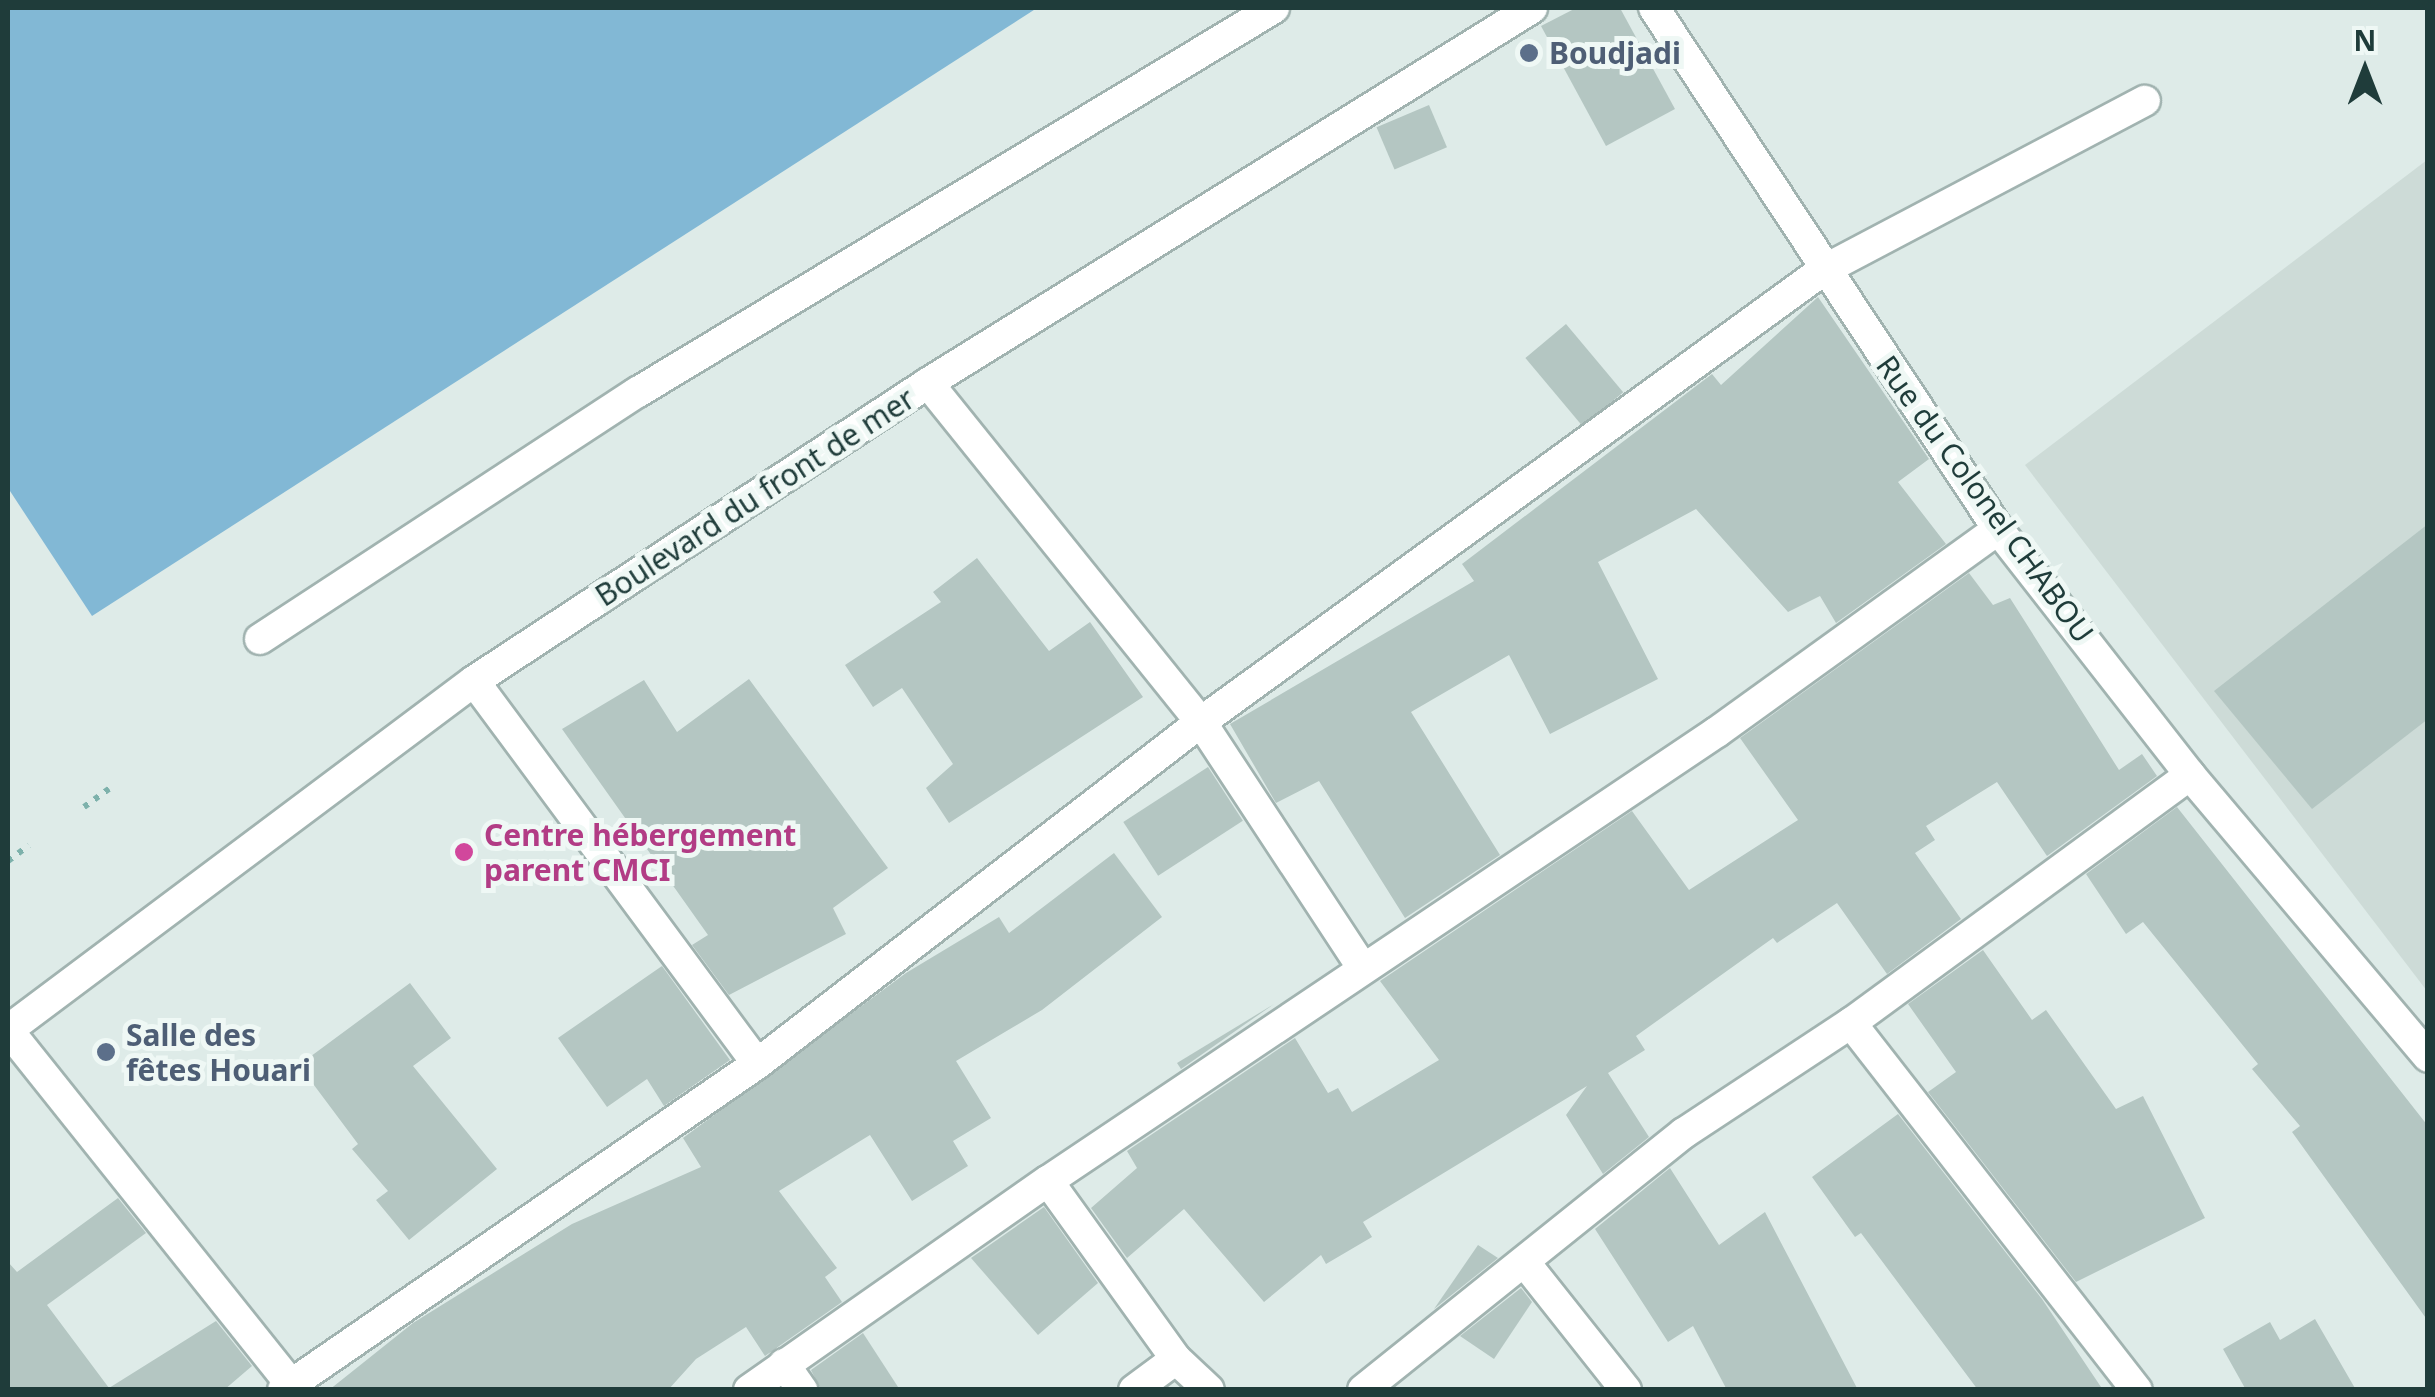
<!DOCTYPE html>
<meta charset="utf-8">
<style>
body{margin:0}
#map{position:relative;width:2435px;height:1397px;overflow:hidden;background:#deebe8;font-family:"Noto Sans",sans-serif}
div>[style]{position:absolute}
.built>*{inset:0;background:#cddbd7}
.water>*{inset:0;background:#82b8d5}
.building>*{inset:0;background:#b4c6c2;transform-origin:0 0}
.path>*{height:6px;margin-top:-3px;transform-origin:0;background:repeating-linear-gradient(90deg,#7db1ab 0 5px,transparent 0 13px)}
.roads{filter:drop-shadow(2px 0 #a1b3b0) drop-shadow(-2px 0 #a1b3b0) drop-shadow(0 2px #a1b3b0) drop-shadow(0 -2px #a1b3b0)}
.minor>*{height:30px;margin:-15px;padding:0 15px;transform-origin:15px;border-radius:15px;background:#fff}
.dots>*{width:28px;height:28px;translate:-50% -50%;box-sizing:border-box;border:5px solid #eff8f5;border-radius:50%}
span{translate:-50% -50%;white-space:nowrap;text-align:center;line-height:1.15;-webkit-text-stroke:10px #eff8f5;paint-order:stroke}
.service-label{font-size:30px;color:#4e5e75;font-weight:700}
.left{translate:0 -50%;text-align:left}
.street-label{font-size:30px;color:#1f3c3a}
.hotel-label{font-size:30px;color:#b23c85;font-weight:700}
.frame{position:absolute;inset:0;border:10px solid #1f3c3a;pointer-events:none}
.north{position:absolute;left:2315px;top:20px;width:100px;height:100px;-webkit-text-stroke:8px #eff8f5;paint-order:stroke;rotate:0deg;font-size:28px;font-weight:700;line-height:40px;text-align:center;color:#1f3c3a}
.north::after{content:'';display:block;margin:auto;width:35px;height:45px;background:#1f3c3a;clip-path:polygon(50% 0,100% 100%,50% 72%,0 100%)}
</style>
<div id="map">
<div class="built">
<i style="clip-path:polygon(2427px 160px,2427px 991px,2025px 465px)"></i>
</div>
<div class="water">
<i style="clip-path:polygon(8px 8px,1037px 8px,92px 616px,8px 488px)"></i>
</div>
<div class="building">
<i style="clip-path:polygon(1576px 8px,1620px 8px,1675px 109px,1606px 146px,1541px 26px)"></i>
<i style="left:1429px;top:105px;width:46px;height:57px;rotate:67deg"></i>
<i style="clip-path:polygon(1818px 297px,1929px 459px,1898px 482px,1946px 544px,1836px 623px,1820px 596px,1788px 612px,1696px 509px,1598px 562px,1658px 679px,1550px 734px,1509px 655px,1411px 712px,1500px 855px,1405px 918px,1319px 781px,1276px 803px,1230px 724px,1474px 581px,1462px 564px,1712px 374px,1721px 385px)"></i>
<i style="left:1566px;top:324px;width:89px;height:53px;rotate:50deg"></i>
<i style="clip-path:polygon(2428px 524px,2428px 719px,2312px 809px,2214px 691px)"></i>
<i style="clip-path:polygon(977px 558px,1049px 651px,1090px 622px,1143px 697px,949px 823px,926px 788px,953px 764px,902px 688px,873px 707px,845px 665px,941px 602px,933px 592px)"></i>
<i style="clip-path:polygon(1969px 573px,1993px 605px,2010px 598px,2119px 770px,2142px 754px,2157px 776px,2047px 856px,1997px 782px,1926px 826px,1935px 840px,1915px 853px,1961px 919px,1887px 974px,1837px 903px,1777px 943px,1773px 938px,1636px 1036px,1645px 1050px,1608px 1073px,1649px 1137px,1603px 1174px,1566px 1115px,1587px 1086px,1363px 1222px,1372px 1237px,1326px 1264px,1321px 1255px,1264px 1302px,1184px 1209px,1127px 1258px,1091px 1208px,1137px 1168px,1127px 1151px,1295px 1038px,1328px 1093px,1338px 1088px,1352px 1112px,1439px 1060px,1380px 981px,1632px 811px,1689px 890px,1798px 820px,1740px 738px)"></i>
<i style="clip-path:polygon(749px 679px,888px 868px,833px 908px,846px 934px,729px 995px,692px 945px,708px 935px,562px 729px,644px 680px,677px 732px)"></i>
<i style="left:1208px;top:767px;width:64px;height:101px;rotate:57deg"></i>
<i style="clip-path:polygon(2177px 807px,2428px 1126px,2428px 1321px,2292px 1132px,2300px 1126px,2252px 1069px,2258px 1064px,2143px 922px,2126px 934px,2086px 874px)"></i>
<i style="clip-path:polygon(1114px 853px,1162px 917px,1042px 1010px,956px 1061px,991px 1118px,953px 1141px,968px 1166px,912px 1201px,870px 1135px,779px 1191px,837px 1268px,825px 1277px,842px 1302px,765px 1356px,746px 1327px,696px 1359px,668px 1390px,329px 1390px,413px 1323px,572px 1224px,701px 1167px,683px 1138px,906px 973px,999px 917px,1009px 933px)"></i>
<i style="clip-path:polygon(1983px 950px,2032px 1020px,2046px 1010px,2116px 1109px,2143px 1096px,2205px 1218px,2076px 1282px,1928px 1092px,1956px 1072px,1908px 1004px)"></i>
<i style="clip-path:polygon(662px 966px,730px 1060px,664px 1106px,647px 1079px,607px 1107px,558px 1038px)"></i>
<i style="clip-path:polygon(410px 983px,451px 1038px,413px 1066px,497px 1169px,409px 1240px,376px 1200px,388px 1191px,352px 1149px,358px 1144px,299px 1065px)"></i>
<i style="clip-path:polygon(1274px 1004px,1181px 1069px,1177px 1063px)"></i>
<i style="clip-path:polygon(1898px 1114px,2042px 1299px,2103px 1390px,1978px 1390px,1861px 1233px,1855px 1237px,1812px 1177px)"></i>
<i style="clip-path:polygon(1670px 1168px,1719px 1245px,1765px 1212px,1858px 1390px,1727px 1390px,1693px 1326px,1668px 1342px,1595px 1229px)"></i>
<i style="clip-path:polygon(118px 1198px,146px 1233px,47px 1305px,109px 1388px,216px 1321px,252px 1366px,224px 1390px,8px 1390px,8px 1262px,17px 1272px)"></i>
<i style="clip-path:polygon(1044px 1207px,1098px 1283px,1038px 1335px,971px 1258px)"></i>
<i style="clip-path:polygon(1478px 1245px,1498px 1258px,1434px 1309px)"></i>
<i style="clip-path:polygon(1521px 1288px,1532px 1302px,1494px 1359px,1460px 1336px)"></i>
<i style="clip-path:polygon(2315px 1319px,2356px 1390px,2246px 1390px,2223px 1349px,2270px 1322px,2280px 1340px)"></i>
<i style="clip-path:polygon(863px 1333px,900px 1390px,821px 1390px,811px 1370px)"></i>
</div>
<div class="path">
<i style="left:84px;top:807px;width:31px;rotate:-36deg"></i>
<i style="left:8px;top:861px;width:26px;rotate:-37deg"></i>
</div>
<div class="roads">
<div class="minor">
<i style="left:1654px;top:8px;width:624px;rotate:56.56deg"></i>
<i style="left:1998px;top:529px;width:312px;rotate:52deg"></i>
<i style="left:2190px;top:775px;width:369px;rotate:49.8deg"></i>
<i style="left:928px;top:383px;width:435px;rotate:51.2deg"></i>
<i style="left:1201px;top:722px;width:292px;rotate:56.7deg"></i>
<i style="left:260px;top:639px;width:452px;rotate:-33.2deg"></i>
<i style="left:638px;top:392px;width:743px;rotate:-31.12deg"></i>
<i style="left:474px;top:681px;width:476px;rotate:53.5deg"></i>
<i style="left:1851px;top:1023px;width:465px;rotate:52.1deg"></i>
<i style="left:8px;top:1030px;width:582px;rotate:-36.83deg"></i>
<i style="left:474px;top:681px;width:543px;rotate:-33.28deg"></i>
<i style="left:928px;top:383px;width:711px;rotate:-31.83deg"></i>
<i style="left:8px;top:1030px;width:460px;rotate:51.4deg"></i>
<i style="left:1048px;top:1181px;width:806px;rotate:-33.87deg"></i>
<i style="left:1717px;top:732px;width:347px;rotate:-35.8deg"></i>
<i style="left:1526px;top:1264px;width:161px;rotate:51.6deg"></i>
<i style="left:784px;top:1364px;width:32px;rotate:55deg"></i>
<i style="left:283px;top:1390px;width:575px;rotate:-34.52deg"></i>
<i style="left:757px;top:1064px;width:560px;rotate:-37.61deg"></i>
<i style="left:1201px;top:722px;width:767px;rotate:-35.99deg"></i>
<i style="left:1822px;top:271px;width:365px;rotate:-27.8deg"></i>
<i style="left:749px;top:1390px;width:365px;rotate:-35deg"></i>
<i style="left:1048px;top:1181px;width:219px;rotate:54.3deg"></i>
<i style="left:1176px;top:1359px;width:45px;rotate:43.2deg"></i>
<i style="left:1134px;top:1390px;width:52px;rotate:-36.4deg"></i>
<i style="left:1363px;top:1390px;width:411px;rotate:-38.7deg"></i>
<i style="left:1684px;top:1133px;width:200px;rotate:-33.4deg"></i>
<i style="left:1851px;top:1023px;width:420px;rotate:-36.2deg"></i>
</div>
</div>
<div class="dots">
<i style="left:1529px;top:53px;background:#5c6f8a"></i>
<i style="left:464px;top:852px;background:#d1479c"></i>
<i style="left:106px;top:1052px;background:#5c6f8a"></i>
</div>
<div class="service-label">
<span class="left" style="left:1549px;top:53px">Boudjadi</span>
<span class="left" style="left:126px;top:1052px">Salle des<br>fêtes Houari</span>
</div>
<div class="street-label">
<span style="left:755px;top:497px;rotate:-33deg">Boulevard du front de mer</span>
<span style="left:1985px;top:499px;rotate:54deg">Rue du Colonel CHABOU</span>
</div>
<div class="hotel-label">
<span class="left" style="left:484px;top:852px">Centre hébergement<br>parent CMCI</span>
</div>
<div class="frame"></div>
<div class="north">N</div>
</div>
